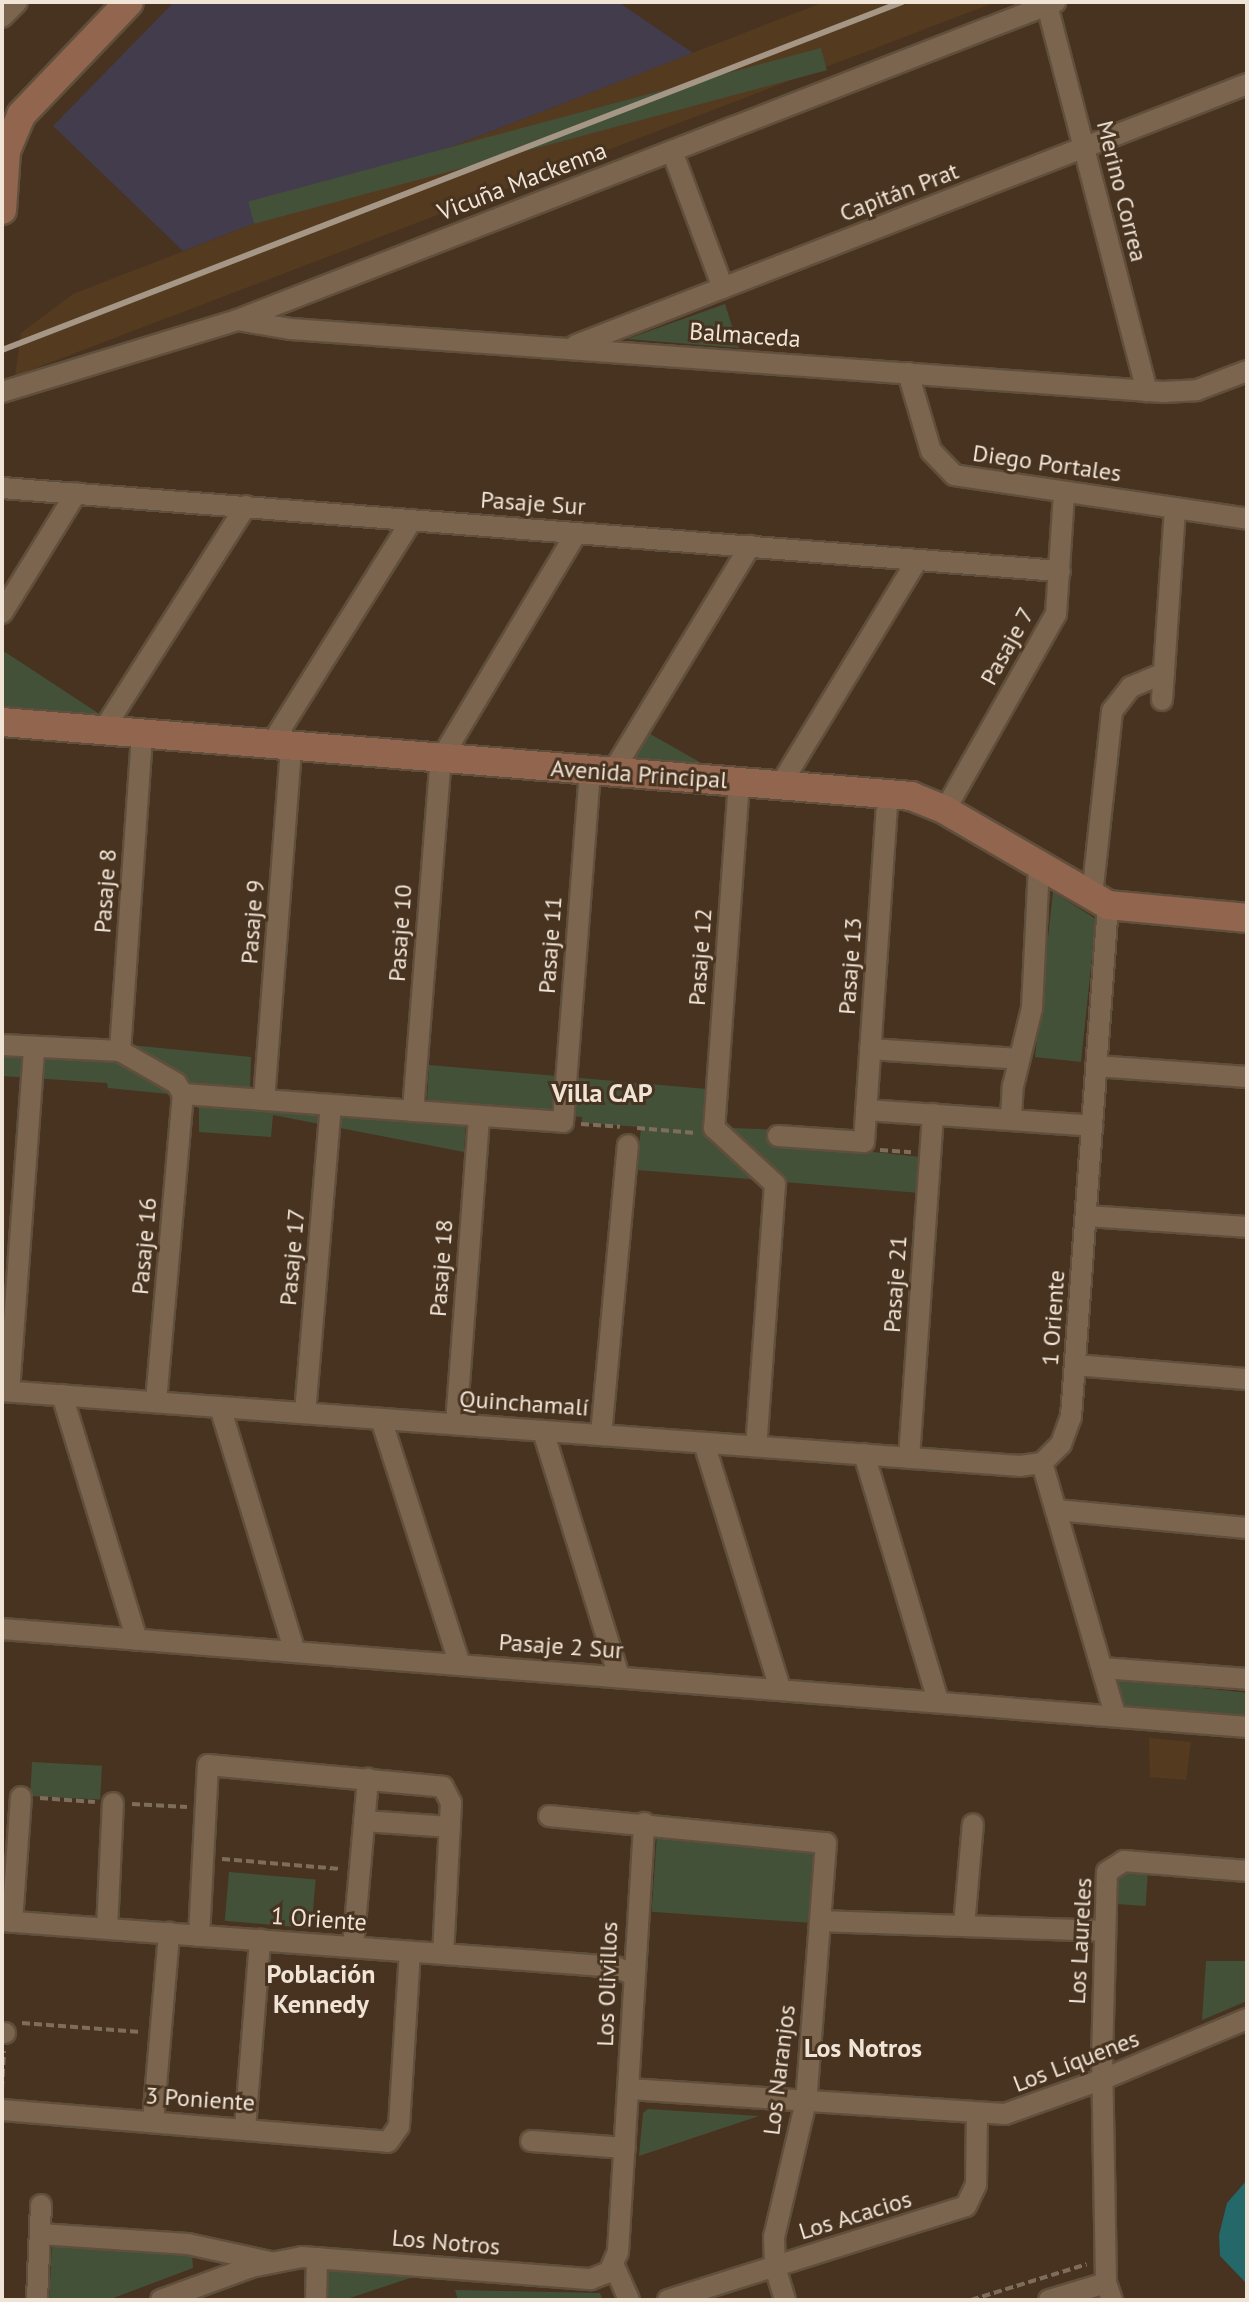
<!DOCTYPE html>
<meta charset="utf-8">
<style>
body{margin:0}
#map{position:relative;width:1249px;height:2302px;overflow:hidden;background:#47331f;font-family:"PT Sans",sans-serif}
div>[style]{position:absolute}
.built>*{inset:0;background:#543b20}
.industrial>*{inset:0;background:#433c4d}
.green>*{inset:0;background:#445139;transform-origin:0 0}
.water>*{inset:0;background:#246869}
.path>*{height:4px;margin-top:-2px;transform-origin:0;background:repeating-linear-gradient(90deg,#7e6d5b 0 8px,transparent 0 12px)}
.roads{filter:drop-shadow(2px 0 #604f3c) drop-shadow(-2px 0 #604f3c) drop-shadow(0 2px #604f3c) drop-shadow(0 -2px #604f3c)}
.minor>*{height:20px;margin:-10px;padding:0 10px;transform-origin:10px;border-radius:10px;background:#7b654f}
.secondary>*{height:28px;margin:-14px;padding:0 14px;transform-origin:14px;border-radius:14px;background:#91654e}
.rail>*{height:6px;margin:-3px;padding:0 3px;transform-origin:3px;border-radius:3px;background:#a59686}
span{translate:-50% -50%;white-space:nowrap;text-align:center;line-height:1.15;-webkit-text-stroke:6px #47331f;paint-order:stroke}
.street-label{font-size:24px;color:#f0e4d7}
.neighbourhood-label{font-size:26px;color:#f0e4d7;font-weight:700}
.frame{position:absolute;inset:0;border:4px solid #f0e4d7;pointer-events:none}
</style>
<div id="map">
<div class="built">
<i style="clip-path:polygon(824px 2px,996px 2px,15px 376px,21px 333px,73px 294px)"></i>
<i style="clip-path:polygon(1149px 1738px,1191px 1742px,1186px 1780px,1150px 1777px)"></i>
</div>
<div class="industrial">
<i style="clip-path:polygon(174px 2px,618px 2px,693px 53px,183px 251px,53px 126px)"></i>
</div>
<div class="green">
<i style="left:821px;top:48px;width:23px;height:593px;rotate:75deg"></i>
<i style="clip-path:polygon(725px 304px,739px 348px,627px 339px)"></i>
<i style="clip-path:polygon(2px 650px,101px 715px,2px 707px)"></i>
<i style="clip-path:polygon(645px 731px,703px 764px,629px 757px)"></i>
<i style="clip-path:polygon(1053px 892px,1096px 919px,1081px 1062px,1035px 1057px)"></i>
<i style="clip-path:polygon(130px 1045px,251px 1057px,250px 1093px,427px 1102px,429px 1065px,707px 1089px,706px 1127px,856px 1133px,855px 1150px,921px 1157px,920px 1193px,637px 1170px,641px 1127px,582px 1123px,582px 1117px,467px 1108px,464px 1152px,273px 1115px,271px 1137px,199px 1132px,199px 1097px,108px 1088px,107px 1083px,2px 1076px,2px 1055px)"></i>
<i style="left:1116px;top:1679px;width:132px;height:31px;rotate:6deg"></i>
<i style="left:32px;top:1762px;width:70px;height:34px;rotate:3deg"></i>
<i style="left:657px;top:1834px;width:162px;height:78px;rotate:4deg"></i>
<i style="left:1119px;top:1870px;width:29px;height:34px;rotate:4deg"></i>
<i style="left:229px;top:1872px;width:87px;height:49px;rotate:5deg"></i>
<i style="clip-path:polygon(1206px 1961px,1247px 1961px,1247px 2001px,1202px 2020px)"></i>
<i style="clip-path:polygon(648px 2109px,759px 2116px,639px 2156px,643px 2113px)"></i>
<i style="clip-path:polygon(52px 2245px,192px 2254px,193px 2268px,108px 2300px,49px 2300px)"></i>
<i style="clip-path:polygon(323px 2261px,419px 2275px,344px 2300px,327px 2300px)"></i>
<i style="clip-path:polygon(455px 2290px,600px 2293px,603px 2300px,458px 2300px)"></i>
</div>
<div class="water">
<i style="clip-path:polygon(1247px 2180px,1247px 2284px,1220px 2256px,1219px 2235px,1227px 2203px)"></i>
</div>
<div class="path">
<i style="left:581px;top:1124px;width:39px;rotate:4deg"></i>
<i style="left:637px;top:1128px;width:59px;rotate:4.8deg"></i>
<i style="left:880px;top:1150px;width:31px;rotate:4deg"></i>
<i style="left:40px;top:1798px;width:55px;rotate:4.2deg"></i>
<i style="left:132px;top:1804px;width:55px;rotate:3.1deg"></i>
<i style="left:222px;top:1859px;width:119px;rotate:4.8deg"></i>
<i style="left:22px;top:2023px;width:119px;rotate:4.3deg"></i>
<i style="left:2px;top:2089px;width:38px;rotate:-87deg"></i>
<i style="left:971px;top:2300px;width:121px;rotate:-17.2deg"></i>
</div>
<div class="roads">
<div class="minor">
<i style="left:1047px;top:5px;width:399px;rotate:75.5deg"></i>
<i style="left:2px;top:17px;width:21px;rotate:-45deg"></i>
<i style="left:672px;top:151px;width:146px;rotate:69.6deg"></i>
<i style="left:237px;top:320px;width:55px;rotate:9.5deg"></i>
<i style="left:291px;top:329px;width:874px;rotate:4.13deg"></i>
<i style="left:1163px;top:392px;width:34px;rotate:-3deg"></i>
<i style="left:1197px;top:390px;width:53px;rotate:-20.8deg"></i>
<i style="left:576px;top:345px;width:720px;rotate:-21.25deg"></i>
<i style="left:908px;top:373px;width:81px;rotate:73.6deg"></i>
<i style="left:931px;top:451px;width:33px;rotate:46deg"></i>
<i style="left:954px;top:475px;width:296px;rotate:8.5deg"></i>
<i style="left:2px;top:392px;width:246px;rotate:-17deg"></i>
<i style="left:237px;top:320px;width:878px;rotate:-21.24deg"></i>
<i style="left:2px;top:488px;width:1061px;rotate:4.49deg"></i>
<i style="left:2px;top:613px;width:141px;rotate:-58.3deg"></i>
<i style="left:1162px;top:700px;width:192px;rotate:-86.1deg"></i>
<i style="left:102px;top:732px;width:268px;rotate:-57.5deg"></i>
<i style="left:270px;top:746px;width:267px;rotate:-57.9deg"></i>
<i style="left:612px;top:773px;width:266px;rotate:-58.7deg"></i>
<i style="left:739px;top:782px;width:347px;rotate:94.1deg"></i>
<i style="left:714px;top:1128px;width:83px;rotate:42.6deg"></i>
<i style="left:775px;top:1184px;width:263px;rotate:94.1deg"></i>
<i style="left:781px;top:784px;width:262px;rotate:-58.7deg"></i>
<i style="left:945px;top:810px;width:225px;rotate:-60.5deg"></i>
<i style="left:1056px;top:614px;width:122px;rotate:-86.2deg"></i>
<i style="left:1092px;top:896px;width:186px;rotate:-83.8deg"></i>
<i style="left:1112px;top:711px;width:31px;rotate:-52deg"></i>
<i style="left:1131px;top:687px;width:36px;rotate:-23deg"></i>
<i style="left:2px;top:1045px;width:118px;rotate:2.9deg"></i>
<i style="left:120px;top:1051px;width:64px;rotate:29.7deg"></i>
<i style="left:176px;top:1083px;width:13px;rotate:58deg"></i>
<i style="left:870px;top:1049px;width:149px;rotate:3.8deg"></i>
<i style="left:120px;top:1051px;width:317px;rotate:-86deg"></i>
<i style="left:1096px;top:1066px;width:151px;rotate:4.2deg"></i>
<i style="left:183px;top:1094px;width:381px;rotate:4.2deg"></i>
<i style="left:563px;top:1122px;width:352px;rotate:-85.6deg"></i>
<i style="left:264px;top:1100px;width:354px;rotate:-85.6deg"></i>
<i style="left:866px;top:1110px;width:227px;rotate:4deg"></i>
<i style="left:413px;top:1111px;width:353px;rotate:-85.5deg"></i>
<i style="left:441px;top:759px;width:263px;rotate:-59.1deg"></i>
<i style="left:1011px;top:1119px;width:33px;rotate:-87deg"></i>
<i style="left:1013px;top:1086px;width:80px;rotate:-76.3deg"></i>
<i style="left:1032px;top:1008px;width:145px;rotate:-87.2deg"></i>
<i style="left:778px;top:1136px;width:86px;rotate:4deg"></i>
<i style="left:864px;top:1142px;width:350px;rotate:-86.1deg"></i>
<i style="left:1086px;top:1216px;width:161px;rotate:3.9deg"></i>
<i style="left:1076px;top:1365px;width:172px;rotate:4.7deg"></i>
<i style="left:2px;top:1391px;width:1021px;rotate:4.21deg"></i>
<i style="left:1020px;top:1466px;width:22px;rotate:-8deg"></i>
<i style="left:1042px;top:1463px;width:27px;rotate:-45deg"></i>
<i style="left:1061px;top:1444px;width:29px;rotate:-70deg"></i>
<i style="left:1071px;top:1417px;width:513px;rotate:-85.87deg"></i>
<i style="left:9px;top:1391px;width:345px;rotate:-85.8deg"></i>
<i style="left:62px;top:1395px;width:256px;rotate:73deg"></i>
<i style="left:156px;top:1402px;width:309px;rotate:-85deg"></i>
<i style="left:220px;top:1407px;width:256px;rotate:73deg"></i>
<i style="left:305px;top:1413px;width:308px;rotate:-85.2deg"></i>
<i style="left:381px;top:1419px;width:258px;rotate:72.2deg"></i>
<i style="left:456px;top:1424px;width:309px;rotate:-85.7deg"></i>
<i style="left:543px;top:1431px;width:257px;rotate:72.8deg"></i>
<i style="left:601px;top:1435px;width:291px;rotate:-84.7deg"></i>
<i style="left:704px;top:1443px;width:257px;rotate:72.8deg"></i>
<i style="left:864px;top:1454px;width:258px;rotate:73.3deg"></i>
<i style="left:909px;top:1458px;width:345px;rotate:-86deg"></i>
<i style="left:1042px;top:1463px;width:261px;rotate:73.8deg"></i>
<i style="left:1056px;top:1510px;width:192px;rotate:5.4deg"></i>
<i style="left:2px;top:1629px;width:1249px;rotate:4.5deg"></i>
<i style="left:1102px;top:1668px;width:145px;rotate:4.3deg"></i>
<i style="left:549px;top:1816px;width:278px;rotate:5.6deg"></i>
<i style="left:826px;top:1843px;width:259px;rotate:94.4deg"></i>
<i style="left:806px;top:2101px;width:140px;rotate:103.2deg"></i>
<i style="left:774px;top:2237px;width:30px;rotate:88deg"></i>
<i style="left:775px;top:2267px;width:34px;rotate:73deg"></i>
<i style="left:364px;top:1821px;width:86px;rotate:4deg"></i>
<i style="left:2px;top:1921px;width:616px;rotate:4.28deg"></i>
<i style="left:616px;top:1967px;width:17px;rotate:25deg"></i>
<i style="left:821px;top:1921px;width:283px;rotate:2deg"></i>
<i style="left:12px;top:1922px;width:125px;rotate:-85.9deg"></i>
<i style="left:964px;top:1926px;width:102px;rotate:-85deg"></i>
<i style="left:107px;top:1929px;width:126px;rotate:-87.3deg"></i>
<i style="left:199px;top:1936px;width:171px;rotate:-87deg"></i>
<i style="left:208px;top:1765px;width:236px;rotate:5.3deg"></i>
<i style="left:443px;top:1787px;width:18px;rotate:63deg"></i>
<i style="left:451px;top:1803px;width:151px;rotate:93deg"></i>
<i style="left:353px;top:1947px;width:169px;rotate:-84.9deg"></i>
<i style="left:2px;top:2033px;width:3px"></i>
<i style="left:629px;top:2089px;width:377px;rotate:3.8deg"></i>
<i style="left:1005px;top:2114px;width:107px;rotate:-19.6deg"></i>
<i style="left:1106px;top:2078px;width:153px;rotate:-22.7deg"></i>
<i style="left:2px;top:2110px;width:387px;rotate:4.7deg"></i>
<i style="left:388px;top:2142px;width:19px;rotate:-55deg"></i>
<i style="left:399px;top:2126px;width:174px;rotate:-86.4deg"></i>
<i style="left:153px;top:2121px;width:189px;rotate:-85.1deg"></i>
<i style="left:245px;top:2128px;width:189px;rotate:-85.4deg"></i>
<i style="left:531px;top:2141px;width:94px;rotate:4.3deg"></i>
<i style="left:40px;top:2234px;width:148px;rotate:3.9deg"></i>
<i style="left:188px;top:2244px;width:84px;rotate:12.4deg"></i>
<i style="left:614px;top:2266px;width:37px;rotate:66deg"></i>
<i style="left:37px;top:2300px;width:95px;rotate:-87.6deg"></i>
<i style="left:161px;top:2300px;width:96px;rotate:-20.1deg"></i>
<i style="left:251px;top:2267px;width:52px;rotate:-11.1deg"></i>
<i style="left:302px;top:2257px;width:290px;rotate:4.4deg"></i>
<i style="left:591px;top:2279px;width:19px;rotate:-21deg"></i>
<i style="left:609px;top:2272px;width:22px;rotate:-66deg"></i>
<i style="left:618px;top:2252px;width:430px;rotate:-86.5deg"></i>
<i style="left:316px;top:2300px;width:42px;rotate:-88.6deg"></i>
<i style="left:668px;top:2300px;width:312px;rotate:-17.5deg"></i>
<i style="left:966px;top:2206px;width:23px;rotate:-65deg"></i>
<i style="left:976px;top:2185px;width:71px;rotate:-89.2deg"></i>
<i style="left:1049px;top:2300px;width:59px;rotate:-16.6deg"></i>
<i style="left:1112px;top:2300px;width:18px;rotate:-109deg"></i>
<i style="left:1106px;top:2283px;width:223px;rotate:-91deg"></i>
<i style="left:1102px;top:2060px;width:188px;rotate:-88.5deg"></i>
<i style="left:1107px;top:1872px;width:20px;rotate:-33deg"></i>
<i style="left:1124px;top:1861px;width:123px;rotate:4.6deg"></i>
</div>
<div class="secondary">
<i style="left:2px;top:210px;width:59px;rotate:-86.1deg"></i>
<i style="left:6px;top:151px;width:39px;rotate:-67deg"></i>
<i style="left:21px;top:115px;width:156px;rotate:-46.3deg"></i>
<i style="left:2px;top:722px;width:912px;rotate:4.65deg"></i>
<i style="left:911px;top:796px;width:37px;rotate:22deg"></i>
<i style="left:945px;top:810px;width:189px;rotate:30.2deg"></i>
<i style="left:1108px;top:905px;width:140px;rotate:5.3deg"></i>
</div>
</div>
<div class="rail">
<i style="left:2px;top:350px;width:965px;rotate:-21.14deg"></i>
</div>
<div class="street-label">
<span style="left:522px;top:181px;rotate:-21deg">Vicuña Mackenna</span>
<span style="left:1122px;top:191px;rotate:76deg">Merino Correa</span>
<span style="left:899px;top:192px;rotate:-21deg">Capitán Prat</span>
<span style="left:745px;top:335px;rotate:4deg">Balmaceda</span>
<span style="left:1047px;top:463px;rotate:8deg">Diego Portales</span>
<span style="left:533px;top:503px;rotate:4deg">Pasaje Sur</span>
<span style="left:1007px;top:646px;rotate:-61deg">Pasaje 7</span>
<span style="left:639px;top:774px;rotate:4deg">Avenida Principal</span>
<span style="left:105px;top:891px;rotate:-86deg">Pasaje 8</span>
<span style="left:252px;top:922px;rotate:-86deg">Pasaje 9</span>
<span style="left:400px;top:933px;rotate:-86deg">Pasaje 10</span>
<span style="left:550px;top:945px;rotate:-86deg">Pasaje 11</span>
<span style="left:700px;top:957px;rotate:-86deg">Pasaje 12</span>
<span style="left:850px;top:966px;rotate:-86deg">Pasaje 13</span>
<span style="left:144px;top:1246px;rotate:-85deg">Pasaje 16</span>
<span style="left:292px;top:1257px;rotate:-85deg">Pasaje 17</span>
<span style="left:441px;top:1268px;rotate:-86deg">Pasaje 18</span>
<span style="left:895px;top:1284px;rotate:-86deg">Pasaje 21</span>
<span style="left:1053px;top:1318px;rotate:-86deg">1 Oriente</span>
<span style="left:524px;top:1403px;rotate:4deg">Quinchamalí</span>
<span style="left:561px;top:1646px;rotate:4deg">Pasaje 2 Sur</span>
<span style="left:319px;top:1919px;rotate:4deg">1 Oriente</span>
<span style="left:1080px;top:1941px;rotate:-87deg">Los Laureles</span>
<span style="left:607px;top:1984px;rotate:-88deg">Los Olivillos</span>
<span style="left:1076px;top:2061px;rotate:-21deg">Los Líquenes</span>
<span style="left:779px;top:2070px;rotate:-83deg">Los Naranjos</span>
<span style="left:200px;top:2099px;rotate:4deg">3 Poniente</span>
<span style="left:855px;top:2215px;rotate:-17deg">Los Acacios</span>
<span style="left:446px;top:2242px;rotate:5deg">Los Notros</span>
</div>
<div class="neighbourhood-label">
<span style="left:602px;top:1093px">Villa CAP</span>
<span style="left:321px;top:1989px">Población<br>Kennedy</span>
<span style="left:863px;top:2048px">Los Notros</span>
</div>
<div class="frame"></div>
</div>
